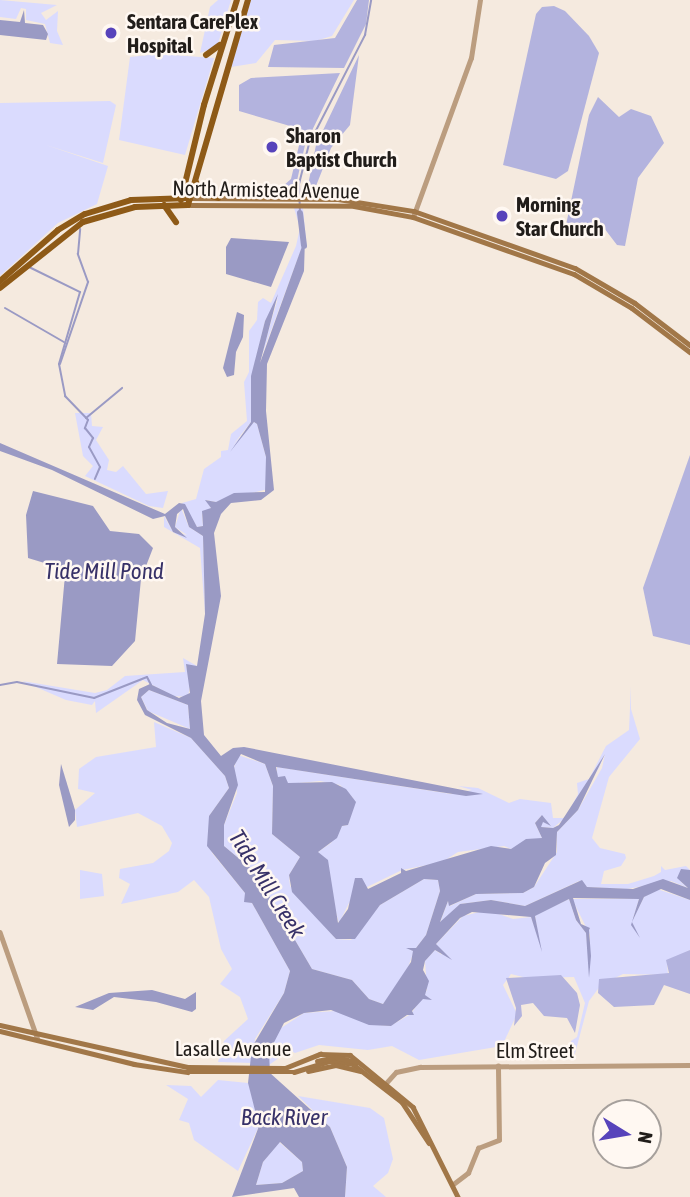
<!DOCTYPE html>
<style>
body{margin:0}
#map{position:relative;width:690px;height:1197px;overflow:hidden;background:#f5eadf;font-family:"Asap Condensed",sans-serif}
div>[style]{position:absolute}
.green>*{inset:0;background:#dadbfe}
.forest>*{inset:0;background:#b3b3de}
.water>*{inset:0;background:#9a9ac4}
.stream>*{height:2px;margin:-1px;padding:0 1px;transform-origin:1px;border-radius:1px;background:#9a9ac4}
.river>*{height:6px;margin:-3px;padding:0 3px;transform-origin:3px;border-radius:3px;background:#9a9ac4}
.tertiary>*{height:4.5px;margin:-2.25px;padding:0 2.25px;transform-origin:2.25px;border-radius:2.25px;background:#bb9d7f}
.secondary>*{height:4.5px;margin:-2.25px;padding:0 2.25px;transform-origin:2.25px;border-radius:2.25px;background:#a17748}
.primary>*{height:6px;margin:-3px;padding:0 3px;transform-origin:3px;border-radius:3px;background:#8e5a17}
.dots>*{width:19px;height:19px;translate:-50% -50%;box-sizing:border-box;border:4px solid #fff8f2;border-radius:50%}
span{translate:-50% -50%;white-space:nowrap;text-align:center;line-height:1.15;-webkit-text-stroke:5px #fff8f2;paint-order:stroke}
.poi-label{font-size:21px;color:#211d1a;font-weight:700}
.left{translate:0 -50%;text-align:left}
.street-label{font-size:21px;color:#211d1a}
.water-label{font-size:23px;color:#373168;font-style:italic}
.north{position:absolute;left:592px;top:1099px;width:70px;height:70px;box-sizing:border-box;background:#fff8f2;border:2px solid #a6a09c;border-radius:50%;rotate:101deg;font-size:19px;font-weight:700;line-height:28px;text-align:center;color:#211d1a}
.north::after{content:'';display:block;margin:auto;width:24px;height:32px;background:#5743bb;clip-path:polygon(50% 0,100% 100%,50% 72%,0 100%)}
</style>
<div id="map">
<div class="green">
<i style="clip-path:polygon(0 0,57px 5px,41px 13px,46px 20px,58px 11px,57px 31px,63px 45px,50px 43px,45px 24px,26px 20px,26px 9px,21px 8px,16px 19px,0 17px)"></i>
<i style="clip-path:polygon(218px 0,231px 0,217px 47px,200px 53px,210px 7px)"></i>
<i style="clip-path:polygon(251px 0,354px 0,332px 36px,315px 41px,275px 40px,256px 63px,231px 67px)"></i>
<i style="clip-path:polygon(159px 54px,214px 58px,185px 155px,119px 140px,130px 57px)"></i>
<i style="clip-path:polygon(110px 101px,116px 105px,103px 163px,46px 145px,108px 166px,97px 204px,58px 223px,0 276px,0 103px)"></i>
<i style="clip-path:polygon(294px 208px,303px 208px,307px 251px,305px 239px,259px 363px,278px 298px,265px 321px,253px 371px,251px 422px,233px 445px,254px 422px,257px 424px,266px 457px,268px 489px,216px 502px,206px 500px,211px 508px,202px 514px,203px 526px,197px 527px,182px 503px,196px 499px,204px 469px,221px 457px,221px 451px,228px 450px,231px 434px,247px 421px,244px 382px,249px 372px,249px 331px,257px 320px,258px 302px,263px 298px,271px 303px,296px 246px,300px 228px)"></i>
<i style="clip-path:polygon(75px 413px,91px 413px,92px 426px,103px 427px,96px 440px,109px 460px,107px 470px,116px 472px,123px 466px,146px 494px,168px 491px,163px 508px,149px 506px,85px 476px,93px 466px,83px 456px)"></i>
<i style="clip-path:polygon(181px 508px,189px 527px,203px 536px,205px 614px,200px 548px,164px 527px,164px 516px,173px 532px,187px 535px,175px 527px)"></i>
<i style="clip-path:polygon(183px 658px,197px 666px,186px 666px,191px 679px,188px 697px,173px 696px,143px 680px,96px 713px,95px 701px,92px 705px,66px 700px,22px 681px,95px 693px,107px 690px,125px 676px,185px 672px)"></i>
<i style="clip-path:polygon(631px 686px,631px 709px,640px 739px,609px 777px,592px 838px,600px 848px,625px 854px,626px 858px,621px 866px,604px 871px,601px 884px,628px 884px,654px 876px,661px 872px,661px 866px,665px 870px,686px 866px,690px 870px,681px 870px,681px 882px,688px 888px,671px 881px,627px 889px,587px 887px,579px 881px,525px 906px,491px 900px,460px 904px,440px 923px,448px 901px,450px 906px,476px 894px,523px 893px,534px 887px,557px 852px,557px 832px,578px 810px,602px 768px,605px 754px,599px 768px,567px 815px,578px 794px,577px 783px,589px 779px,606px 746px,629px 730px)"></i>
<i style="clip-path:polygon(149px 690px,188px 705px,190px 729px,148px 711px,141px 697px)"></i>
<i style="clip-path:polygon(154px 722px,191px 738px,225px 776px,229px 788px,209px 816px,212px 853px,245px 893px,245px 901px,252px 903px,290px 971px,284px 993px,255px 1039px,253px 1063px,218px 1062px,224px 1041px,248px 1019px,240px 997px,220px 984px,232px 969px,221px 949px,209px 897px,194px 880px,178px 892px,121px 904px,130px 884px,119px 878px,120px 869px,153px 863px,169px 851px,172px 843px,162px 826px,138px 813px,77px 827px,75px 810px,95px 793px,78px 789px,79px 769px,96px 757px,156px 747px)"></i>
<i style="clip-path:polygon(238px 755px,265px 764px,273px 786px,272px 834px,300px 857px,289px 875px,290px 886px,336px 939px,351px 940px,380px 905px,424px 879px,438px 880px,440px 891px,426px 935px,416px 948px,409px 949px,414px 951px,404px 978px,383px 1004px,369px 999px,352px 980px,312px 969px,255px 872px,224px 846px,224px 825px,237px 793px,234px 768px)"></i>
<i style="clip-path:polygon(277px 767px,451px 794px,472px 790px,458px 786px,478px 788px,509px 803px,520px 799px,551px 803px,553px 818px,565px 818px,553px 828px,541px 827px,541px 816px,535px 823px,542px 838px,511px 849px,504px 846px,458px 852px,442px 862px,402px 870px,365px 888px,349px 903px,339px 923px,318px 852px,331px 843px,342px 826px,348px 825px,353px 798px,340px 785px,320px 781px,288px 784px,277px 777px)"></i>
<i style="clip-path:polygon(80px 870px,102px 874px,104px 896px,80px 899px)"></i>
<i style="clip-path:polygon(657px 889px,690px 900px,690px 950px,667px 963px,668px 975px,623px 974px,601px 985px,589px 1001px,573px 1061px,571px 1041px,577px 1037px,585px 1003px,574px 977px,527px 978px,511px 974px,503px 985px,517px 1014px,502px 1046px,419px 1060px,392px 1046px,368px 1050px,319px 1045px,295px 1053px,290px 1050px,269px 1065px,269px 1052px,278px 1030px,304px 1013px,336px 1011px,370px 1024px,390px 1026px,411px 1014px,427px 990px,425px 961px,435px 950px,442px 955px,436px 944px,463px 916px,488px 910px,513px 919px,531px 917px,538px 936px,535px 915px,569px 899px,576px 920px,586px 933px,590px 970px,590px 935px,572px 899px,639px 899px,633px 919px,644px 897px)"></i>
<i style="clip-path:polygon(218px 1080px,248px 1083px,255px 1096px,259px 1126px,238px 1171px,194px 1140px,189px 1123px,179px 1120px,188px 1099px,166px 1085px,191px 1086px,201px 1097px)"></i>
<i style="clip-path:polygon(298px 1096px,370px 1108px,384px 1118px,393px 1159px,388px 1173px,373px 1186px,386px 1197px,345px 1197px,347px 1167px,330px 1127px)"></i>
<i style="clip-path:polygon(279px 1142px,302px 1162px,303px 1171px,282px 1183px,256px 1185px,263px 1162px)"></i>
</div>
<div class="forest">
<i style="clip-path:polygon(357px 0,369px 0,366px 24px,344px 68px,268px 67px,274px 45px,335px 38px)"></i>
<i style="clip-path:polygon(554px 6px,565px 11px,589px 36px,599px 53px,568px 171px,556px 179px,503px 165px,536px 14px,542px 7px)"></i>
<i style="clip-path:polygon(359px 55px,350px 125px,331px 148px,314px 191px,307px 190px,316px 145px)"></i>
<i style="clip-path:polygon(340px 73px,305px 145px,296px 185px,279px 192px,264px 190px,263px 185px,282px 187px,291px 179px,301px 137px,290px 126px,239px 111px,239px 85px,251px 78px)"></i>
<i style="clip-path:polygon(598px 97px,619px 117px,631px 109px,651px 116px,664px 143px,638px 178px,625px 246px,617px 245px,601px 224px,566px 225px,589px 115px)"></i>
<i style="clip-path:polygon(690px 455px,690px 645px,653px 636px,643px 588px)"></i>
<i style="clip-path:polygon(690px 950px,690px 994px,664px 985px,654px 1005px,614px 1007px,598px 993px,599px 979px,669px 973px,666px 960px)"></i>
<i style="clip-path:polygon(561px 975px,577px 993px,580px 1005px,575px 1033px,567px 1018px,544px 1016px,533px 1003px,521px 1005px,522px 1016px,514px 1026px,516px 1008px,506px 978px)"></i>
</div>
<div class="water">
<i style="clip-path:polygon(24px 10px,25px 23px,43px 25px,48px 34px,46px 40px,0 35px,0 20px,20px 22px)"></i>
<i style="clip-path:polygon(231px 238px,289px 242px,271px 287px,226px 274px,226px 247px)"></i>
<i style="clip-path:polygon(evenodd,305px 238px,304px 271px,267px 364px,266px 411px,274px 490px,261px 500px,231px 503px,221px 514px,214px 533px,221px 596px,201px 701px,204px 735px,221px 756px,233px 748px,244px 747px,483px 794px,466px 796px,276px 767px,278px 777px,285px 776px,288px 783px,332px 782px,346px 789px,356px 802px,348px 825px,342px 826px,337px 838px,318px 852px,328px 860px,338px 923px,348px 909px,355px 878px,362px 878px,368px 889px,401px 873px,401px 868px,406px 871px,491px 846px,511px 849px,526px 839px,542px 838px,535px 823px,542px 815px,551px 826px,543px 822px,541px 827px,553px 828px,559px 825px,605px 754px,578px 810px,557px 832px,556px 855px,545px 863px,534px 887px,523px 893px,476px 894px,449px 906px,448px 901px,440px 922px,460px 904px,491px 900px,525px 906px,582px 880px,587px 887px,633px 889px,663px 879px,688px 888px,677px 878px,681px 869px,690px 870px,690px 900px,661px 889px,644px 897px,632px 922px,640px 938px,631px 925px,639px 899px,573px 898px,581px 924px,590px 928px,589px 930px,591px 956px,589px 978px,586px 933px,576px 920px,569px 899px,535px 916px,542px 952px,531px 917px,472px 912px,460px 918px,436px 944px,452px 960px,435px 950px,425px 961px,423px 970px,429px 981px,425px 995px,432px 1000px,423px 999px,412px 1011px,414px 1015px,407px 1015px,391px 1026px,369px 1025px,331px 1010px,304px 1013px,284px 1023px,269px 1052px,270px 1073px,330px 1127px,347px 1167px,345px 1197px,299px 1197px,294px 1188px,232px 1197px,259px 1126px,248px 1083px,252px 1047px,284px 993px,290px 971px,252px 903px,244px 902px,245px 893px,207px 846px,209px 816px,229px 788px,225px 776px,191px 738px,145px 715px,137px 700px,139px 689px,150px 684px,179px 698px,190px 693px,186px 664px,197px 666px,205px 614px,203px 536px,189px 527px,183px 509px,177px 514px,175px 527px,187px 538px,173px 532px,165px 516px,153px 519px,52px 470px,0 451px,0 443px,165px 514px,179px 503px,185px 504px,197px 527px,203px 526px,202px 511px,211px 508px,205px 500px,216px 502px,234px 493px,265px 492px,266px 457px,257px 424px,254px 422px,230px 452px,251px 422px,251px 376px,265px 321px,278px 294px,260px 363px,305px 238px,149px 690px,188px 705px,190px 729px,167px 723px,147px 710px,141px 697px,149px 690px,305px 238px,241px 754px,265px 764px,273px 786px,272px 834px,300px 857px,289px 875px,292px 892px,336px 939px,355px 939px,380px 905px,424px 879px,438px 880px,440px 891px,426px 935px,416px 948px,406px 948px,413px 951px,411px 962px,383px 1004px,369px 999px,352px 980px,312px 969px,255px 872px,224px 846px,224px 825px,238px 785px,234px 766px,241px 754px,305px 238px,280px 1142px,302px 1162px,303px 1171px,282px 1183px,256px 1185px,263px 1162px,280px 1142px)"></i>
<i style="clip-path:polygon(237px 312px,244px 315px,243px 337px,236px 352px,234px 375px,227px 377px,223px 368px)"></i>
<i style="clip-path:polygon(33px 491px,93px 506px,110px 531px,139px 534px,153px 548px,141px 579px,135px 641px,112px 666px,57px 664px,65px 575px,61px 568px,28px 558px,26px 515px)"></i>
<i style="clip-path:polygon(61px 764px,75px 810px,75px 820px,69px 827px,59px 785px)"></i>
<i style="clip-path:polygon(152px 990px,185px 999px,196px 992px,196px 1009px,192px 1012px,156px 1002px,114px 997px,93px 1010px,75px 1007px,109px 993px)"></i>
</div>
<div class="stream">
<i style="left:300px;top:213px;width:29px;rotate:-92deg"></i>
<i style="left:299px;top:184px;width:41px;rotate:-76deg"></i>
<i style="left:309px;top:144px;width:123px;rotate:-62.8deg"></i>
<i style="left:365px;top:35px;width:36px;rotate:-80deg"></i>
<i style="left:29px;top:267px;width:57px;rotate:26.1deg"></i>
<i style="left:80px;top:292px;width:75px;rotate:106.3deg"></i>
<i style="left:59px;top:364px;width:33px;rotate:79deg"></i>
<i style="left:65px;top:396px;width:33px;rotate:46deg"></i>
<i style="left:88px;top:420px;width:9px;rotate:111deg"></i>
<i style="left:85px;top:428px;width:13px;rotate:51deg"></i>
<i style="left:93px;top:438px;width:10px;rotate:114deg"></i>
<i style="left:89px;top:447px;width:23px;rotate:61deg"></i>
<i style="left:100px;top:467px;width:13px;rotate:113deg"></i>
<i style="left:5px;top:308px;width:68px;rotate:30deg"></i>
<i style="left:60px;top:364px;width:87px;rotate:-71.1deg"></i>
<i style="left:88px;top:282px;width:30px;rotate:-110deg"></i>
<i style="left:78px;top:254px;width:25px;rotate:-85deg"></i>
<i style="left:86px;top:418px;width:47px;rotate:-39.8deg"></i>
<i style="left:0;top:685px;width:17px;rotate:-10deg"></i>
<i style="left:17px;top:682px;width:79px;rotate:11.7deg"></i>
<i style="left:94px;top:698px;width:57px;rotate:-21.6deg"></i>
<i style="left:147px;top:677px;width:9px;rotate:63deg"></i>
</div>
<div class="river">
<i style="left:300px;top:213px;width:33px;rotate:83deg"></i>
</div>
<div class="tertiary">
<i style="left:413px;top:217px;width:169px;rotate:-70deg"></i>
<i style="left:471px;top:58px;width:59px;rotate:-81.2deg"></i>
<i style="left:0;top:932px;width:114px;rotate:70.6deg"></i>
<i style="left:387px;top:1082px;width:13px;rotate:-48deg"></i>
<i style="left:396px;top:1072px;width:25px;rotate:-12deg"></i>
<i style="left:420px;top:1067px;width:270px;rotate:-0.4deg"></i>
<i style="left:452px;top:1185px;width:20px;rotate:-37deg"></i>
<i style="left:468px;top:1173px;width:27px;rotate:-68deg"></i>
<i style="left:478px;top:1148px;width:22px;rotate:-21deg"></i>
<i style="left:499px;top:1140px;width:74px;rotate:-90.8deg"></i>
</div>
<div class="secondary">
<i style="left:190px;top:198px;width:148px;rotate:0.4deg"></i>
<i style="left:338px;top:199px;width:77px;rotate:9deg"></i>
<i style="left:414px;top:211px;width:171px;rotate:19.5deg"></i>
<i style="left:575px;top:268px;width:69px;rotate:30.3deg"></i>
<i style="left:635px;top:303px;width:69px;rotate:37.4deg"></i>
<i style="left:188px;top:205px;width:166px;rotate:0.3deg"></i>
<i style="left:354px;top:206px;width:60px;rotate:10.6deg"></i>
<i style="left:413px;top:217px;width:171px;rotate:19.5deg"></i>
<i style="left:574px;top:274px;width:67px;rotate:30.4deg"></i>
<i style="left:632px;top:308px;width:73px;rotate:37.2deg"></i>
<i style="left:0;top:1025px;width:193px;rotate:12.6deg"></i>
<i style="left:188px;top:1067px;width:97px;rotate:0.6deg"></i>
<i style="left:285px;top:1068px;width:38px;rotate:-22deg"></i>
<i style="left:320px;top:1054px;width:30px;rotate:2deg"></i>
<i style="left:350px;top:1055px;width:82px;rotate:39.5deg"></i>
<i style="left:413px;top:1107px;width:101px;rotate:63.4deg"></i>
<i style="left:0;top:1031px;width:138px;rotate:13.8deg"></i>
<i style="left:134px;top:1064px;width:54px;rotate:8.6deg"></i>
<i style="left:187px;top:1072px;width:107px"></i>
<i style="left:294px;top:1072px;width:38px;rotate:-17deg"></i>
<i style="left:330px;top:1061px;width:23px;rotate:7deg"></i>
<i style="left:353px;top:1064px;width:62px;rotate:37.8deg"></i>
<i style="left:402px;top:1102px;width:49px;rotate:56.6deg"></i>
<i style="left:317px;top:1061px;width:19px;rotate:-12deg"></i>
<i style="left:336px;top:1057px;width:21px;rotate:14deg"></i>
<i style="left:308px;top:1071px;width:29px;rotate:-12deg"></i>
<i style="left:336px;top:1065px;width:25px;rotate:14deg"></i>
</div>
<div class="primary">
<i style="left:206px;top:55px;width:17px;rotate:-36deg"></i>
<i style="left:196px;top:182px;width:12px;rotate:66deg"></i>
<i style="left:201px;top:193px;width:18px;rotate:16deg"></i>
<i style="left:181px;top:200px;width:98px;rotate:-76.4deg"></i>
<i style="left:204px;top:105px;width:110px;rotate:-72.6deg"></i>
<i style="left:164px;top:205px;width:21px;rotate:55deg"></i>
<i style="left:0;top:281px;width:77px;rotate:-41.3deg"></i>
<i style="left:58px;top:230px;width:31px;rotate:-31deg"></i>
<i style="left:85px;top:214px;width:48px;rotate:-16.9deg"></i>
<i style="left:131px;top:200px;width:59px;rotate:-1.9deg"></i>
<i style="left:0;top:288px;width:106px;rotate:-38.5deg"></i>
<i style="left:83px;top:222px;width:54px;rotate:-16.1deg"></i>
<i style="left:135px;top:207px;width:53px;rotate:-2.2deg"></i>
<i style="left:188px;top:205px;width:214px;rotate:-73.7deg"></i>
</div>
<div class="dots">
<i style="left:111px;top:33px;background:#5743bb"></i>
<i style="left:272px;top:147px;background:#5743bb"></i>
<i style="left:502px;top:216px;background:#5743bb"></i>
</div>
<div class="poi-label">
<span class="left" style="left:127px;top:33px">Sentara CarePlex<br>Hospital</span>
<span class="left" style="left:286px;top:147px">Sharon<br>Baptist Church</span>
<span class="left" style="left:516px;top:216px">Morning<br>Star Church</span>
</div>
<div class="street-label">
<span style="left:266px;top:189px;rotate:1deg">North Armistead Avenue</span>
<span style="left:233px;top:1048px">Lasalle Avenue</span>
<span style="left:535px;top:1050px">Elm Street</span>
</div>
<div class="water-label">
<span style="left:104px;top:571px">Tide Mill Pond</span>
<span style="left:267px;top:884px;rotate:58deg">Tide Mill Creek</span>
<span style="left:284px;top:1117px">Back River</span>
</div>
<div class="north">N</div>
</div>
